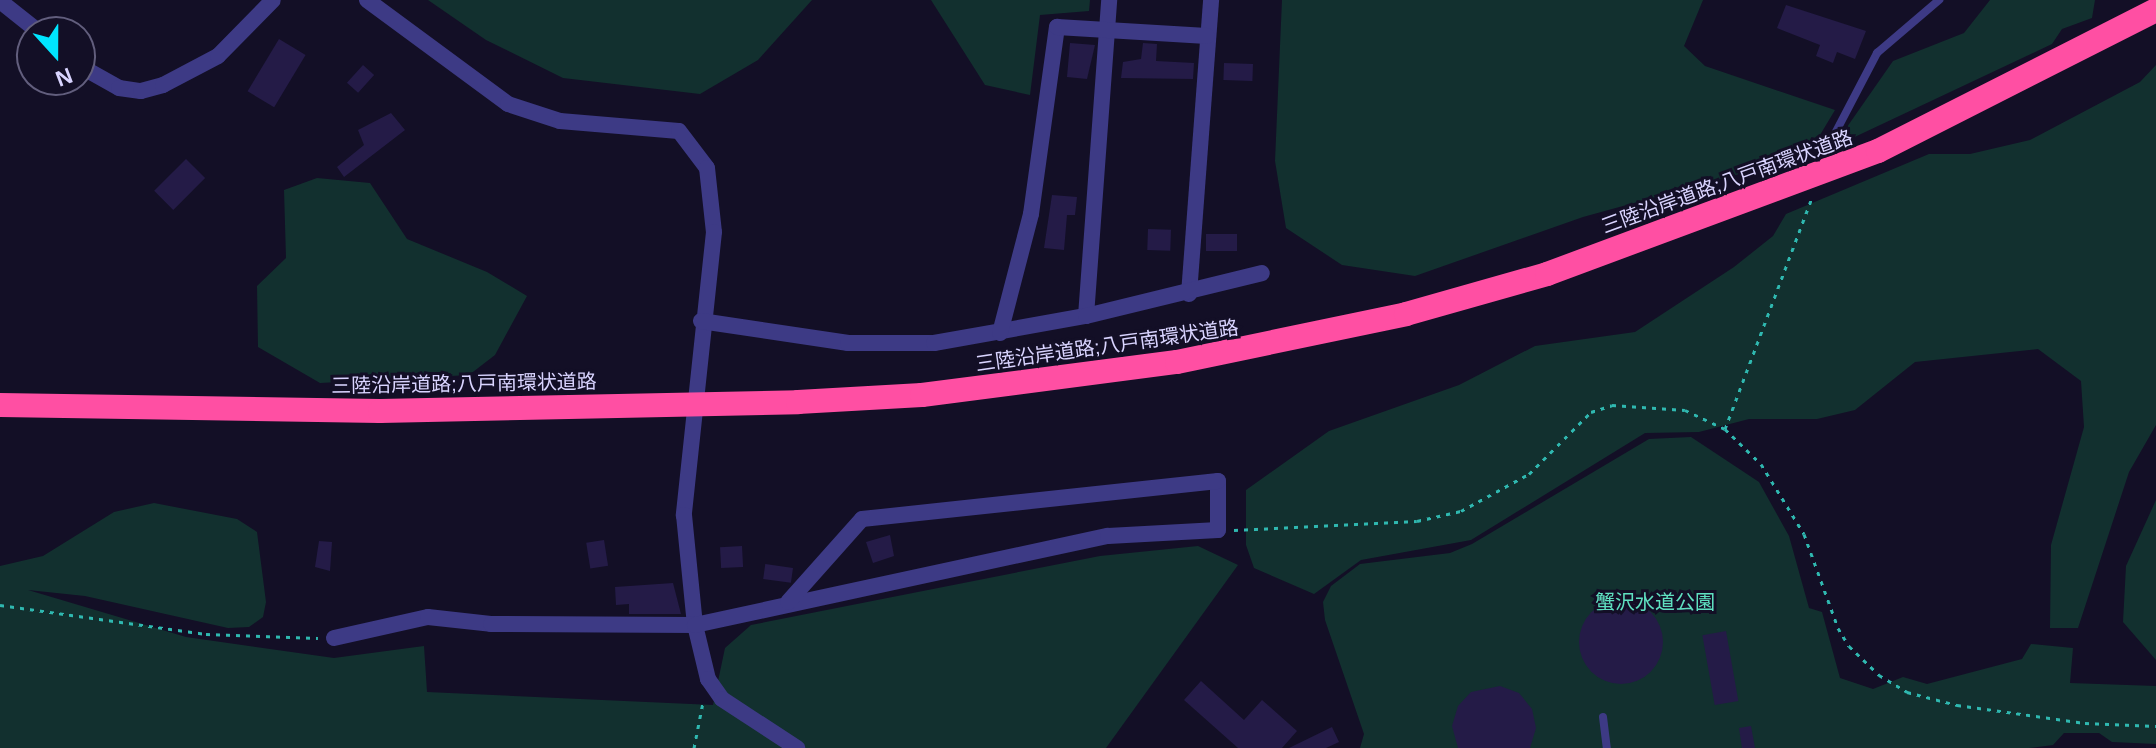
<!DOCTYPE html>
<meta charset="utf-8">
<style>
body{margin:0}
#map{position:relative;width:2156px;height:748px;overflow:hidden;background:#130f26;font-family:Arial,"Noto Sans JP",sans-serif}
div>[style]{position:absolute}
.green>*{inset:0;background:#12302f}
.building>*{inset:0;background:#241b47;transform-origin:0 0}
.round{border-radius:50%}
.path>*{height:3px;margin-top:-1.5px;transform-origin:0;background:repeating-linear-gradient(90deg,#2fb8b0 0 4px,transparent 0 10px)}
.lane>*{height:8px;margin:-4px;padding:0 4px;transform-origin:4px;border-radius:4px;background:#3d3a85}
.street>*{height:16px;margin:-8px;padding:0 8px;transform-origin:8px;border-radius:8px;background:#3d3a85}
.highway>*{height:24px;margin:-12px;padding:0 12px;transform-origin:12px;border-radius:12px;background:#ff4fa3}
span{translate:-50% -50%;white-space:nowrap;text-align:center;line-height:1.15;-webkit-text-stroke:6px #130f26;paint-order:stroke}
.street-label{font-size:20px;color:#d9d4ff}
.park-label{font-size:20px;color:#5fe0c0}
.north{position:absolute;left:16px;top:16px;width:80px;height:80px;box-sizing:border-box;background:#130f26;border:2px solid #625e7d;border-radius:50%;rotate:159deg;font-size:22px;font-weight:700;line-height:32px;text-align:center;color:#d9d4ff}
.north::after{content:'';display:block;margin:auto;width:28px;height:36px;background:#00e5ff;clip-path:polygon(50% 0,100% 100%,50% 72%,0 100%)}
</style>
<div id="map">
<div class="green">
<i style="clip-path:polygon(428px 0,812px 0,758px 60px,700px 94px,563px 78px,486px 40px)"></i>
<i style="clip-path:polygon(931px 0,1090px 0,1089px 11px,1040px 15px,1030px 95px,985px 85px)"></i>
<i style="clip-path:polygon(1282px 0,1703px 0,1684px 46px,1705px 66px,1835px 110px,1808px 155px,1583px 217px,1415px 276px,1342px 265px,1286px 228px,1275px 161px)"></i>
<i style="clip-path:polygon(1990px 0,2095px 0,2092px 18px,2062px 29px,2052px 44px,1844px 142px,1847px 127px,1893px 61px,1964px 33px)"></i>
<i style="clip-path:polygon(2156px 65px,2156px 425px,2129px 472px,2078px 628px,2050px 628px,2051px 545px,2084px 427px,2081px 381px,2038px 349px,1915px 362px,1855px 410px,1817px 419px,1749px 419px,1699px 432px,1645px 433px,1471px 540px,1361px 560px,1314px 594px,1254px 568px,1246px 545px,1246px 490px,1329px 431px,1459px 385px,1535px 346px,1635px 332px,1734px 267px,1773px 236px,1786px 214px,1929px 154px,1970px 154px,2030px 140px,2140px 82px)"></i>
<i style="clip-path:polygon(317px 178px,370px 183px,407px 239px,487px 272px,527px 296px,495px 355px,469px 375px,320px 383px,258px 347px,257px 286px,286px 258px,284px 190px)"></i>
<i style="clip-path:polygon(1691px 437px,1759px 482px,1789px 536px,1809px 608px,1822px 612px,1840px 678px,1873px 689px,1903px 677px,1927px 684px,2022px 659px,2031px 644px,2073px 648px,2070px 683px,2156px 686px,2156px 744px,2112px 742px,2099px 733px,2064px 733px,2053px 745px,2029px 748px,1360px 748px,1364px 734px,1325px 620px,1323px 602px,1331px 586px,1360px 564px,1450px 553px,1472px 544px,1649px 439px)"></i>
<i style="clip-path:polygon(2156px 500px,2156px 660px,2123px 622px,2126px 566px)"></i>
<i style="clip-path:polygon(154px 503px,237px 519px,257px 532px,266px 602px,263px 617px,249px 627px,228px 628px,85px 596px,28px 590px,186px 637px,334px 658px,424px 646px,427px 692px,713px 705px,725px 648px,751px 625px,1100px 556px,1198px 546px,1238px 565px,1106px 748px,0 748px,0 566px,43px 556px,114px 512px)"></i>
</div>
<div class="building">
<i style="clip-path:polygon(1786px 5px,1866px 31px,1855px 59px,1837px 52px,1833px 63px,1816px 56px,1820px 45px,1777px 28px)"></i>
<i style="left:279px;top:39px;width:31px;height:61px;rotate:31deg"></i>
<i style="clip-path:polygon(1070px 43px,1095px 45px,1087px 79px,1067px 77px)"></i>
<i style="clip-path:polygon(1143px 43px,1157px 44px,1156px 61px,1194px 63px,1193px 79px,1121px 78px,1123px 62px,1141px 59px)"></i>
<i style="left:1224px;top:63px;width:29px;height:17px;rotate:2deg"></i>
<i style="left:363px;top:65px;width:15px;height:24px;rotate:42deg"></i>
<i style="clip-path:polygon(391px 113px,405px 130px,344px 177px,337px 167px,364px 145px,358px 130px)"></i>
<i style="left:186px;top:159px;width:27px;height:45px;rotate:45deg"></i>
<i style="clip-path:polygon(1052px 195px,1077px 197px,1075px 215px,1067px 215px,1064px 250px,1044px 248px)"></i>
<i style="left:1148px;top:229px;width:23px;height:21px;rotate:2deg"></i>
<i style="left:1206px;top:234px;width:31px;height:17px"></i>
<i style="clip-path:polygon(890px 535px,894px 556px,873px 563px,866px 542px)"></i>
<i style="left:604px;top:540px;width:26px;height:18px;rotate:81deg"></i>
<i style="clip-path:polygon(319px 541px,332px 542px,330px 571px,315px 567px)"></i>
<i style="left:742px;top:546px;width:21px;height:22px;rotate:87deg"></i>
<i style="left:793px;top:568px;width:15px;height:28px;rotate:98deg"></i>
<i style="clip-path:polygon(673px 583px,681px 614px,629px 614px,629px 604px,616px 605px,615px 587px)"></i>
<i class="round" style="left:1579px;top:600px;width:84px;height:84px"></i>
<i style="left:1726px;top:631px;width:71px;height:24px;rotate:80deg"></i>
<i style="clip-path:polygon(1201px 681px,1244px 720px,1262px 700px,1297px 731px,1282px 748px,1238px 748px,1184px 700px)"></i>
<i style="clip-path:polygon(1500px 686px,1519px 693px,1532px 709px,1536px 728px,1530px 748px,1458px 748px,1452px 726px,1458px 706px,1471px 692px)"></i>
<i style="clip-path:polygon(1751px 726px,1755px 748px,1742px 748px,1739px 728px)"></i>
<i style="clip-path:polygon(1332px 727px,1339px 742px,1326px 748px,1289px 748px)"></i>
</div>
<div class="path">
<i style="left:1725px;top:429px;width:248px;rotate:-69.4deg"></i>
<i style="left:1234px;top:530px;width:183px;rotate:-2.8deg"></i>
<i style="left:1417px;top:521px;width:45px;rotate:-12.8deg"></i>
<i style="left:1461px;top:511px;width:77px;rotate:-28.6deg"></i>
<i style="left:1529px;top:474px;width:88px;rotate:-45deg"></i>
<i style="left:1591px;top:412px;width:22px;rotate:-18deg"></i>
<i style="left:1612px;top:405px;width:73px;rotate:3.9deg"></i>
<i style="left:1685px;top:410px;width:44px;rotate:25.4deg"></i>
<i style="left:1725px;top:429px;width:50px;rotate:44.2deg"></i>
<i style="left:1761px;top:464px;width:82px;rotate:58.4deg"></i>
<i style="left:1804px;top:534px;width:100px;rotate:70.1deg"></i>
<i style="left:1838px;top:628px;width:21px;rotate:59deg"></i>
<i style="left:1849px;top:646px;width:42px;rotate:44deg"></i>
<i style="left:1879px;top:675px;width:33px;rotate:31deg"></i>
<i style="left:1907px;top:692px;width:52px;rotate:14.6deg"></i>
<i style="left:1957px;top:705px;width:129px;rotate:8deg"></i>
<i style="left:2085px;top:723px;width:71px;rotate:2.4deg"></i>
<i style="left:0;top:605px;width:208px;rotate:8deg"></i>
<i style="left:206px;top:634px;width:112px;rotate:2deg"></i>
<i style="left:694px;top:748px;width:47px;rotate:-78.9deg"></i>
</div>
<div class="lane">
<i style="left:1830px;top:143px;width:102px;rotate:-62.4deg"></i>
<i style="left:1877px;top:53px;width:82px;rotate:-40.5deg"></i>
<i style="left:1603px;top:717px;width:31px;rotate:83deg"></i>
</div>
<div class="street">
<i style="left:367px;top:0;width:175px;rotate:36.4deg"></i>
<i style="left:508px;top:104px;width:55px;rotate:18.1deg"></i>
<i style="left:560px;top:121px;width:119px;rotate:4.8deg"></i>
<i style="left:679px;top:131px;width:46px;rotate:52.9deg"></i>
<i style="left:707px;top:168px;width:64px;rotate:83.8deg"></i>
<i style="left:714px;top:232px;width:285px;rotate:96.1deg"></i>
<i style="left:684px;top:515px;width:111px;rotate:84.3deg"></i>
<i style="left:695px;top:625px;width:56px;rotate:76.5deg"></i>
<i style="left:708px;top:679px;width:24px;rotate:55deg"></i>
<i style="left:722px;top:699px;width:90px;rotate:33.2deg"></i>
<i style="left:0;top:1px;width:50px;rotate:38.5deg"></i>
<i style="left:80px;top:66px;width:45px;rotate:29.4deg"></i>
<i style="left:119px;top:88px;width:22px;rotate:8deg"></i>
<i style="left:141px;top:91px;width:23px;rotate:-15deg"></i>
<i style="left:163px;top:85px;width:62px;rotate:-27.8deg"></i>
<i style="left:218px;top:56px;width:78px;rotate:-45.5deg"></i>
<i style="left:1189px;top:294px;width:295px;rotate:-85.7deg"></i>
<i style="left:1086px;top:316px;width:317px;rotate:-85.8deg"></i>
<i style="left:701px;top:321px;width:149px;rotate:8.5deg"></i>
<i style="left:848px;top:343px;width:86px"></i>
<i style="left:934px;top:343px;width:154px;rotate:-10.1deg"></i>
<i style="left:1086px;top:316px;width:181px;rotate:-13.7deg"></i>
<i style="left:1000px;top:333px;width:123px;rotate:-75.4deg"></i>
<i style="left:1031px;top:214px;width:189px;rotate:-82.1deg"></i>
<i style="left:1057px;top:27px;width:150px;rotate:3.4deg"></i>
<i style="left:334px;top:638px;width:96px;rotate:-12.6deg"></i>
<i style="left:428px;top:617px;width:63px;rotate:6.3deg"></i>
<i style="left:491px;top:624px;width:204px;rotate:0.3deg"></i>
<i style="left:695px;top:625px;width:422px;rotate:-12.2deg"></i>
<i style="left:1108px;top:536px;width:110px;rotate:-3.1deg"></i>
<i style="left:1218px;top:530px;width:49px;rotate:-90deg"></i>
<i style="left:1218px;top:481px;width:358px;rotate:173.9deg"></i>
<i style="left:862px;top:519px;width:111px;rotate:131.7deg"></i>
</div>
<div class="highway">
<i style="left:0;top:405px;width:380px;rotate:0.9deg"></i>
<i style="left:380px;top:411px;width:418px;rotate:-1.2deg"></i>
<i style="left:798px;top:402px;width:124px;rotate:-3.2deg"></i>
<i style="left:922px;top:395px;width:257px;rotate:-7.4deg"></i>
<i style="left:1177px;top:362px;width:234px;rotate:-11.8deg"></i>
<i style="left:1406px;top:314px;width:147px;rotate:-15.8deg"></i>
<i style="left:1547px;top:274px;width:353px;rotate:-20.4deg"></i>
<i style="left:1878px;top:151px;width:312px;rotate:-26.9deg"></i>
</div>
<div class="street-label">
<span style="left:1727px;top:182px;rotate:-20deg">三陸沿岸道路;八戸南環状道路</span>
<span style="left:1107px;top:346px;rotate:-8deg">三陸沿岸道路;八戸南環状道路</span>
<span style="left:464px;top:384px;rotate:-1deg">三陸沿岸道路;八戸南環状道路</span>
</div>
<div class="park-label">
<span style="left:1655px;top:602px">蟹沢水道公園</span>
</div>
<div class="north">N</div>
</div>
